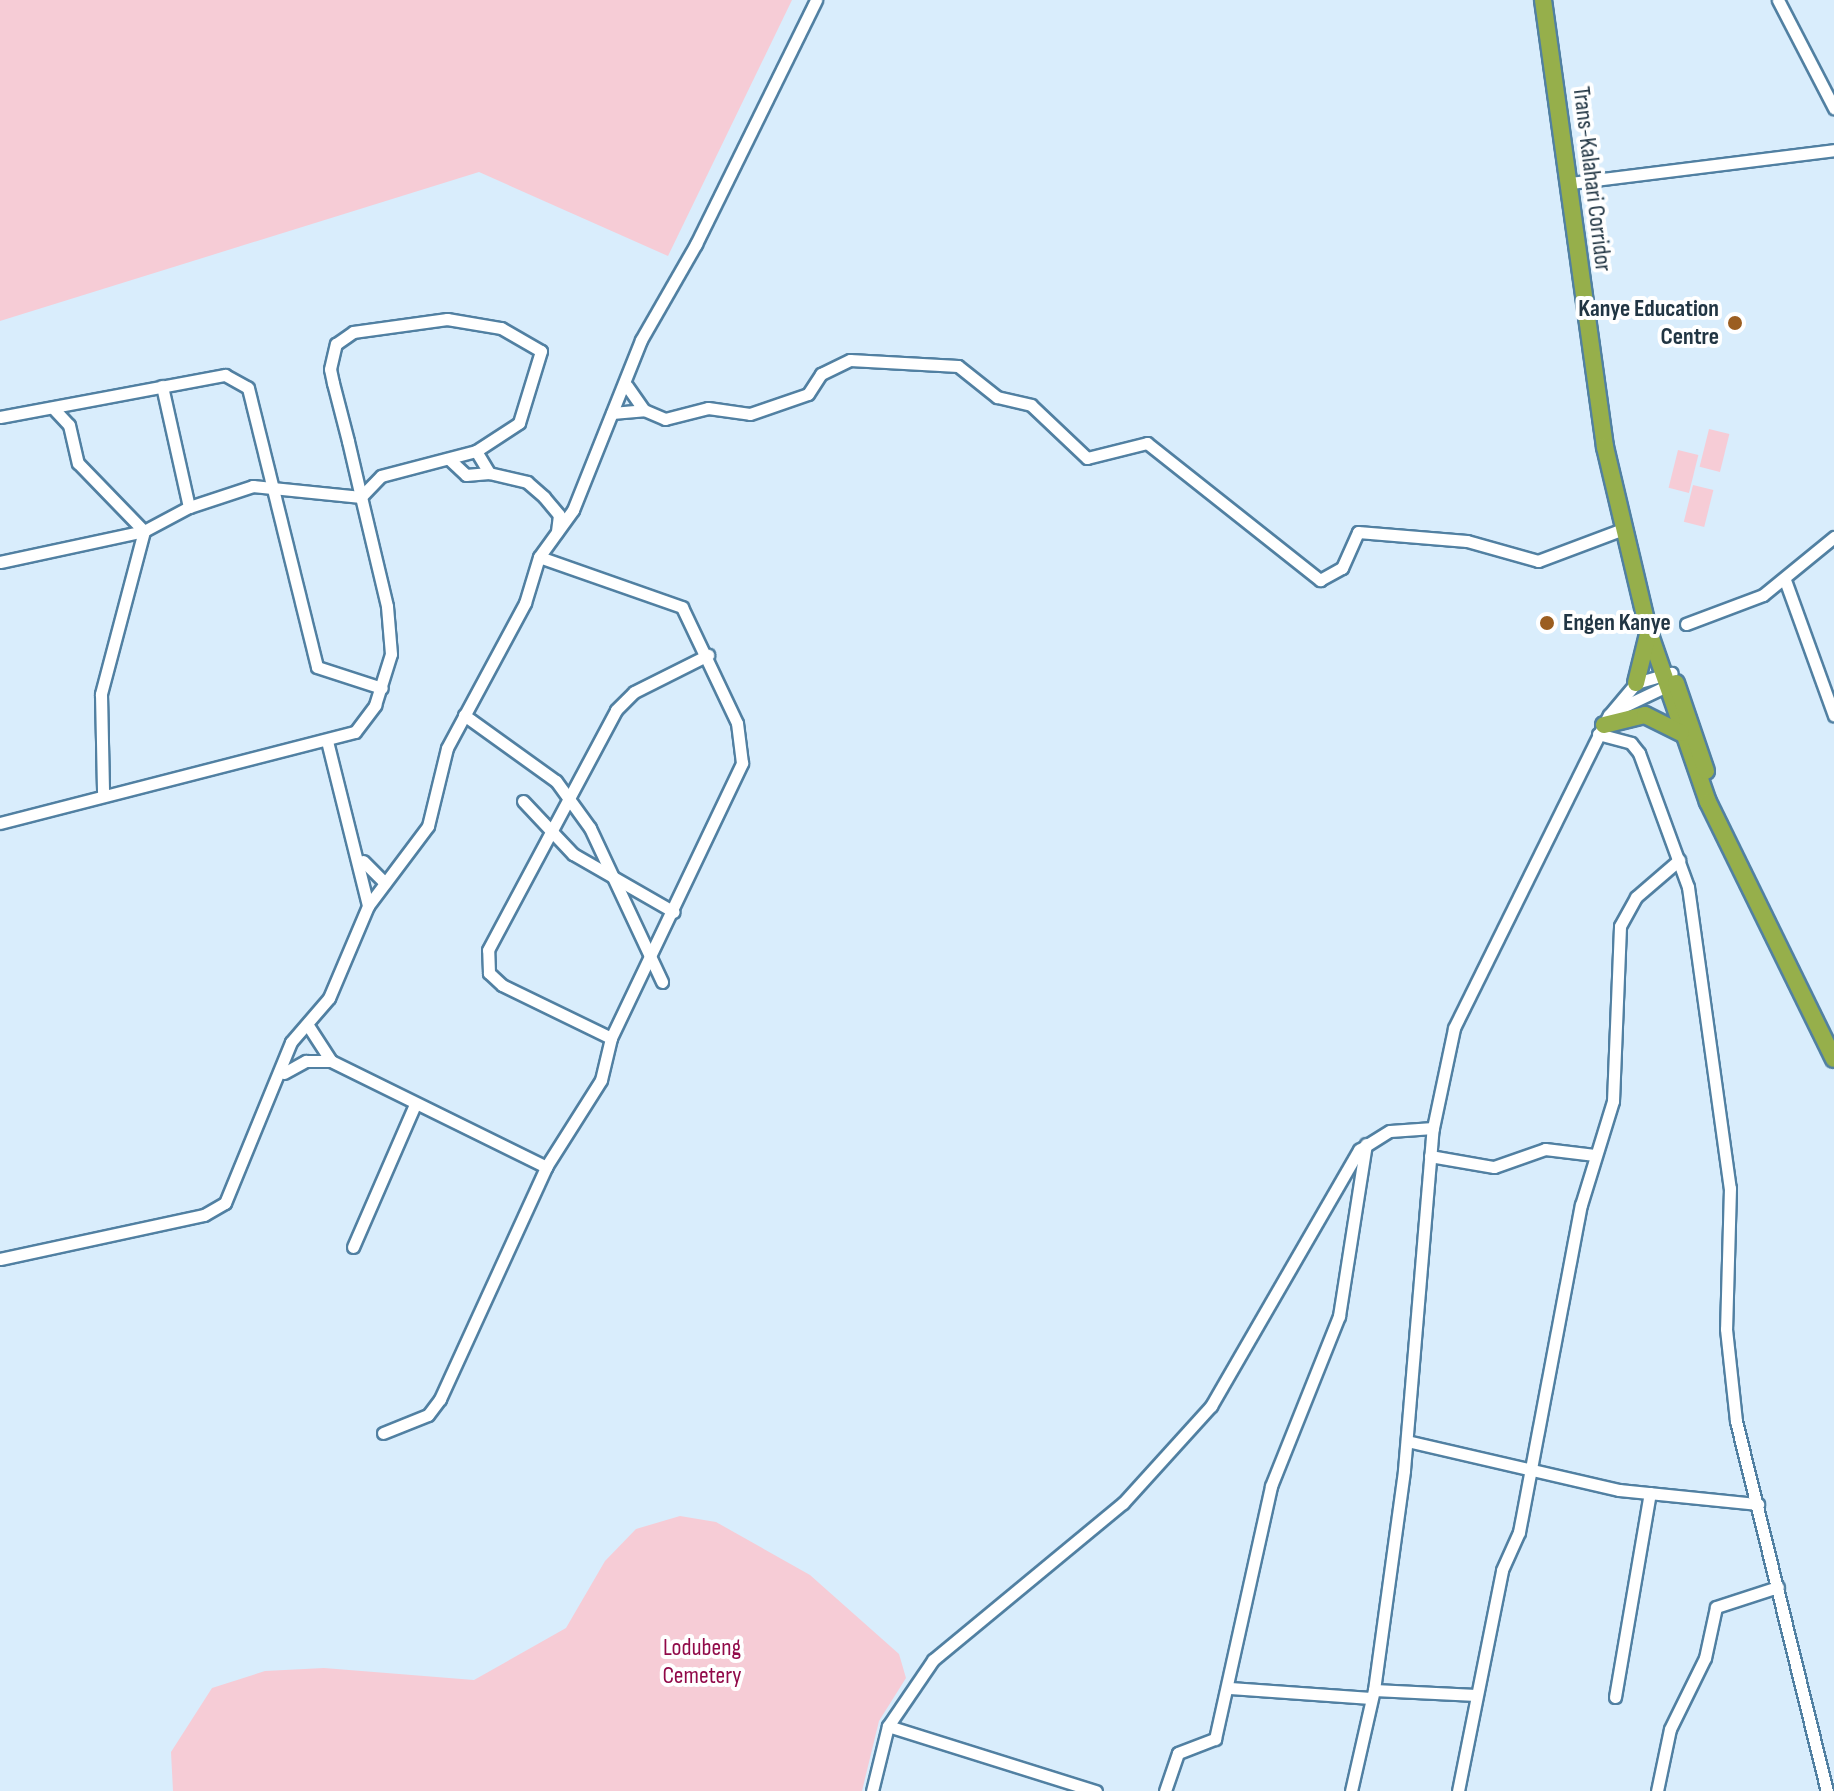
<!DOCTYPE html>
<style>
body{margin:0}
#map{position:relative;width:1834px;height:1791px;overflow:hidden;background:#d9edfc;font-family:"Sofia Sans Condensed",sans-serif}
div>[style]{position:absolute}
.green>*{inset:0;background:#f6ccd6;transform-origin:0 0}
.roads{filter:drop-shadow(2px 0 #5180a2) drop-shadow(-2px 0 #5180a2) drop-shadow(0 2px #5180a2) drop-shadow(0 -2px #5180a2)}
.minor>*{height:11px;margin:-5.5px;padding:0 5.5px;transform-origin:5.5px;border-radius:5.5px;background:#fff}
.highway>*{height:16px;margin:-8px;padding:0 8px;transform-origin:8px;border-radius:8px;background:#96af4b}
.dots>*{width:22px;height:22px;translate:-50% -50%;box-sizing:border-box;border:4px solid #fff;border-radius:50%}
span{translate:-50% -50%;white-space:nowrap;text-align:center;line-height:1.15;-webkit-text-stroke:8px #fff;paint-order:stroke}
.street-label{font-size:24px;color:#213543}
.poi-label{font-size:24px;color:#213543;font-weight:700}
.right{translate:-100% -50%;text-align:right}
.left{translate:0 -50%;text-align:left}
.park-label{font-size:24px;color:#910a49}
</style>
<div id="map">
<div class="green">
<i style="clip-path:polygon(0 0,792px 0,668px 256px,479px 172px,0 321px)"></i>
<i style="left:1709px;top:429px;width:21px;height:39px;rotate:14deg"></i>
<i style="left:1678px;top:450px;width:21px;height:39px;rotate:14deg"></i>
<i style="left:1693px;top:485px;width:21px;height:38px;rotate:14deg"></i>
<i style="clip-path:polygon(680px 1516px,716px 1522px,810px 1575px,899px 1654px,906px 1678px,879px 1721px,862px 1791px,173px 1791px,171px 1752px,212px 1688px,265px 1671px,324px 1668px,474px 1680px,566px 1628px,605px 1561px,636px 1529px)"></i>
</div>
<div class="roads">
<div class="minor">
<i style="left:1778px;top:0;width:122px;rotate:62.6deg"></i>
<i style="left:1570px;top:183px;width:266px;rotate:-7.1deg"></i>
<i style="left:627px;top:386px;width:29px;rotate:55deg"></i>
<i style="left:53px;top:408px;width:23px;rotate:47deg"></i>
<i style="left:69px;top:425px;width:39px;rotate:77deg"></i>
<i style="left:78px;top:463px;width:95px;rotate:45.9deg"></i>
<i style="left:144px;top:531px;width:169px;rotate:104.8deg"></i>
<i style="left:101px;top:694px;width:98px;rotate:88.8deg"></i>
<i style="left:612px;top:413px;width:32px;rotate:-5deg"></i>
<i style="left:644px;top:410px;width:23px;rotate:23deg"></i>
<i style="left:665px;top:419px;width:44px;rotate:-14.3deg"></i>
<i style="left:708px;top:408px;width:42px;rotate:8.1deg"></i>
<i style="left:750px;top:414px;width:61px;rotate:-19deg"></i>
<i style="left:808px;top:394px;width:24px;rotate:-57deg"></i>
<i style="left:821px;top:374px;width:32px;rotate:-26deg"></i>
<i style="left:850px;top:360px;width:108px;rotate:3.2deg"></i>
<i style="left:958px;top:366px;width:50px;rotate:38.5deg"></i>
<i style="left:997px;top:397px;width:35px;rotate:13deg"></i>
<i style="left:1031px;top:405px;width:77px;rotate:43.4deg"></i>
<i style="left:1087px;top:458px;width:62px;rotate:-14deg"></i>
<i style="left:1147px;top:443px;width:221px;rotate:38.4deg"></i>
<i style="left:1320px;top:580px;width:25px;rotate:-29deg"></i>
<i style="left:1342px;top:568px;width:39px;rotate:-66deg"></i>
<i style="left:1358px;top:532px;width:109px;rotate:4.7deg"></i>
<i style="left:1467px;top:541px;width:74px;rotate:15.7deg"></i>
<i style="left:1538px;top:561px;width:91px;rotate:-20.6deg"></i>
<i style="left:0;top:417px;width:229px;rotate:-10.6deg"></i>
<i style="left:225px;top:375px;width:26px;rotate:29deg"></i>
<i style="left:248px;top:388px;width:287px;rotate:76.1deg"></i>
<i style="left:317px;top:667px;width:68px;rotate:17.9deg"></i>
<i style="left:476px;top:451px;width:26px;rotate:59deg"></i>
<i style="left:489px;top:473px;width:39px;rotate:13deg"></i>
<i style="left:527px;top:482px;width:23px;rotate:41deg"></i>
<i style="left:544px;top:497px;width:23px;rotate:50deg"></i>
<i style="left:559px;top:515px;width:17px;rotate:97deg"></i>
<i style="left:449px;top:459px;width:23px;rotate:43deg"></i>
<i style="left:466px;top:475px;width:23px;rotate:-5deg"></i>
<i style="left:0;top:562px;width:147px;rotate:-12.1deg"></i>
<i style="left:144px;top:531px;width:51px;rotate:-28.1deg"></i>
<i style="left:189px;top:507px;width:124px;rotate:-102.6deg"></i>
<i style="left:1785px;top:580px;width:144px;rotate:70.1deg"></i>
<i style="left:1686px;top:624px;width:82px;rotate:-20.6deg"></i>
<i style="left:1763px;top:595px;width:92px;rotate:-39.2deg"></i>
<i style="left:1616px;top:710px;width:63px;rotate:-25.3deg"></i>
<i style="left:464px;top:715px;width:113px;rotate:35.7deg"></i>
<i style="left:556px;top:781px;width:58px;rotate:54.1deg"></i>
<i style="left:590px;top:828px;width:170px;rotate:64.9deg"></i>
<i style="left:1598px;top:734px;width:34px;rotate:15deg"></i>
<i style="left:1631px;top:743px;width:13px;rotate:51deg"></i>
<i style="left:1639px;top:753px;width:143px;rotate:69.9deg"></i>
<i style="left:1688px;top:887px;width:304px;rotate:82.1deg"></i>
<i style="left:1730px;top:1188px;width:141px;rotate:91.6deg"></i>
<i style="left:1726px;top:1329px;width:93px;rotate:83.8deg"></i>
<i style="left:1736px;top:1421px;width:381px;rotate:76.2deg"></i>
<i style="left:327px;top:741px;width:170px;rotate:76deg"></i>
<i style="left:523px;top:801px;width:73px;rotate:46.7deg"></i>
<i style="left:573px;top:854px;width:116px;rotate:29.9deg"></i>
<i style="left:0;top:823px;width:366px;rotate:-14.4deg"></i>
<i style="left:355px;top:732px;width:34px;rotate:-53deg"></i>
<i style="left:375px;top:705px;width:53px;rotate:-72.6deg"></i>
<i style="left:391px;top:654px;width:48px;rotate:-94.8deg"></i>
<i style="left:387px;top:606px;width:112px;rotate:-103.4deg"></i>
<i style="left:361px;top:497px;width:57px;rotate:-103.1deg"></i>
<i style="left:348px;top:441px;width:60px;rotate:-104.5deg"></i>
<i style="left:333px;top:383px;width:14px;rotate:-102deg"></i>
<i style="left:330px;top:369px;width:26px;rotate:-77deg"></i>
<i style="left:336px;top:344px;width:21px;rotate:-35deg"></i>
<i style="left:353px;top:332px;width:95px;rotate:-7.9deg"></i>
<i style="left:447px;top:319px;width:55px;rotate:9.5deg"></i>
<i style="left:501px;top:328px;width:46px;rotate:29.9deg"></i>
<i style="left:541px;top:351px;width:75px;rotate:107deg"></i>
<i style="left:519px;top:423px;width:51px;rotate:146.9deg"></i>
<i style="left:476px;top:451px;width:98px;rotate:165.3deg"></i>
<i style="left:381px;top:476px;width:29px;rotate:134deg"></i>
<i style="left:361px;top:497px;width:109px;rotate:-174.2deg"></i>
<i style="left:253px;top:486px;width:67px;rotate:161.8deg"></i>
<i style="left:363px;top:861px;width:31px;rotate:45deg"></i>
<i style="left:309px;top:1027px;width:40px;rotate:57.1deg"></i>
<i style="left:611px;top:1038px;width:121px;rotate:-154.1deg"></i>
<i style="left:502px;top:985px;width:18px;rotate:-137deg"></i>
<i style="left:489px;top:973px;width:23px;rotate:-92deg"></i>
<i style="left:488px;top:950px;width:272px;rotate:-61.9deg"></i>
<i style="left:616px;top:710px;width:25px;rotate:-45deg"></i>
<i style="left:634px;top:692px;width:83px;rotate:-26.6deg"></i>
<i style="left:284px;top:1073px;width:25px;rotate:-29deg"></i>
<i style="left:306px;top:1061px;width:25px"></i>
<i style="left:331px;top:1061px;width:240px;rotate:26.2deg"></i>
<i style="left:1430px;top:1156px;width:65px;rotate:9.8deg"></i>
<i style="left:1494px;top:1167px;width:54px;rotate:-19.4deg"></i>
<i style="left:1545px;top:1149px;width:50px;rotate:6.8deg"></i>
<i style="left:353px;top:1247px;width:153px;rotate:-66.5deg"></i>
<i style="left:0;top:1259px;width:209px;rotate:-12.2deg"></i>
<i style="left:204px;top:1215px;width:24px;rotate:-30deg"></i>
<i style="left:225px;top:1203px;width:174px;rotate:-67.7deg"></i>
<i style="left:291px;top:1042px;width:58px;rotate:-49.2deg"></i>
<i style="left:329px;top:998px;width:100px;rotate:-67deg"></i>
<i style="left:368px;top:906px;width:100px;rotate:-53.1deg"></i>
<i style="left:428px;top:826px;width:80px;rotate:-76.3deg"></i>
<i style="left:447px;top:748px;width:165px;rotate:-61.7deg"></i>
<i style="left:525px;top:603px;width:48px;rotate:-73.1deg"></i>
<i style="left:539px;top:557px;width:58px;rotate:-54.1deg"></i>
<i style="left:573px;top:510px;width:183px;rotate:-68.2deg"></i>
<i style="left:641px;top:340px;width:111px;rotate:-60.2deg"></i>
<i style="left:696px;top:244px;width:272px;rotate:-63.8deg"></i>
<i style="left:383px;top:1433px;width:48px;rotate:-21.8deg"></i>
<i style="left:428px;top:1415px;width:20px;rotate:-53deg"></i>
<i style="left:440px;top:1399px;width:255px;rotate:-65.4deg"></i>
<i style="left:546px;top:1167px;width:103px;rotate:-57.7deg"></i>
<i style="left:601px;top:1080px;width:43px;rotate:-76.6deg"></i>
<i style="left:611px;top:1038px;width:305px;rotate:-64.5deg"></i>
<i style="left:742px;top:763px;width:40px;rotate:-97.1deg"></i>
<i style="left:737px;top:723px;width:128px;rotate:-115.4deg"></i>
<i style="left:682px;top:607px;width:151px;rotate:-160.7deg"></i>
<i style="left:1407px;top:1441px;width:218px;rotate:13deg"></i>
<i style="left:1619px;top:1490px;width:140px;rotate:5.8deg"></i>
<i style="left:1230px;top:1688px;width:141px;rotate:4.1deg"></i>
<i style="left:1374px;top:1690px;width:102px;rotate:2.8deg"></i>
<i style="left:1615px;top:1697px;width:207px;rotate:-80.3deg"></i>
<i style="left:888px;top:1726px;width:218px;rotate:17.4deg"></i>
<i style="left:872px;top:1791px;width:67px;rotate:-76.2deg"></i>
<i style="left:888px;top:1726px;width:80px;rotate:-55.7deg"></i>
<i style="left:933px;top:1660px;width:246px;rotate:-39.6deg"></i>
<i style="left:1123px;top:1503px;width:131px;rotate:-47.8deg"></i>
<i style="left:1211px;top:1406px;width:296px;rotate:-60deg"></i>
<i style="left:1359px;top:1150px;width:36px;rotate:-32deg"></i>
<i style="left:1390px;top:1131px;width:43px;rotate:-4deg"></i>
<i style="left:1165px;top:1791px;width:40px;rotate:-71.1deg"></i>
<i style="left:1178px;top:1753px;width:40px;rotate:-21deg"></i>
<i style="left:1215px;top:1739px;width:259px;rotate:-77.5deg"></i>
<i style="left:1271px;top:1486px;width:183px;rotate:-68.2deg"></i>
<i style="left:1339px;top:1316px;width:174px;rotate:-81.1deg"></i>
<i style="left:1351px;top:1791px;width:104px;rotate:-77.2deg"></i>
<i style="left:1374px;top:1690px;width:222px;rotate:-82.2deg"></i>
<i style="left:1404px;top:1470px;width:343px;rotate:-85.2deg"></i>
<i style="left:1433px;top:1128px;width:102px;rotate:-78.1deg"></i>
<i style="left:1454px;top:1028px;width:349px;rotate:-63.7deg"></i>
<i style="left:1609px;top:715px;width:42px;rotate:-49.8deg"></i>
<i style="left:1636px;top:683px;width:37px;rotate:-16deg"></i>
<i style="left:1458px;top:1791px;width:225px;rotate:-78.7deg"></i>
<i style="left:1502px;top:1570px;width:42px;rotate:-65.9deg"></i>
<i style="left:1519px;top:1532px;width:333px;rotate:-79.3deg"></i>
<i style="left:1581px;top:1205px;width:109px;rotate:-72.9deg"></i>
<i style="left:1613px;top:1101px;width:175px;rotate:-87.7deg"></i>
<i style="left:1620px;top:926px;width:33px;rotate:-61deg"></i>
<i style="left:1636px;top:897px;width:57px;rotate:-40.7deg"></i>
<i style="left:1657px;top:1791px;width:63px;rotate:-78.2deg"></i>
<i style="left:1670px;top:1729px;width:79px;rotate:-63.8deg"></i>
<i style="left:1705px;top:1658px;width:52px;rotate:-77.8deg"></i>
<i style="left:1716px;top:1607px;width:65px;rotate:-17.9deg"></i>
</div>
<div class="highway">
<i style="left:1543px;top:0;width:451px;rotate:82.1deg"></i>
<i style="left:1605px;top:447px;width:187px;rotate:76.7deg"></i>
<i style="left:1648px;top:629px;width:183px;rotate:70.9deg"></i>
<i style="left:1708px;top:802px;width:286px;rotate:63.9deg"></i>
<i style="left:1636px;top:683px;width:50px;rotate:-76.2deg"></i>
<i style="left:1676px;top:683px;width:93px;rotate:71.2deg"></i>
<i style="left:1604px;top:725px;width:42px;rotate:-13.7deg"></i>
<i style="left:1645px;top:715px;width:40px;rotate:26.6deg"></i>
</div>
</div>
<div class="dots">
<i style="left:1735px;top:323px;background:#9b5e21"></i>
<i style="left:1547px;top:623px;background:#9b5e21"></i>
</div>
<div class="street-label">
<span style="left:1592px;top:179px;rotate:83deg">Trans-Kalahari Corridor</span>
</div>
<div class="poi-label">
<span class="right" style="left:1719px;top:323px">Kanye Education<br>Centre</span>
<span class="left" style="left:1563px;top:623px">Engen Kanye</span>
</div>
<div class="park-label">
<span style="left:702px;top:1662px">Lodubeng<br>Cemetery</span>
</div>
</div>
